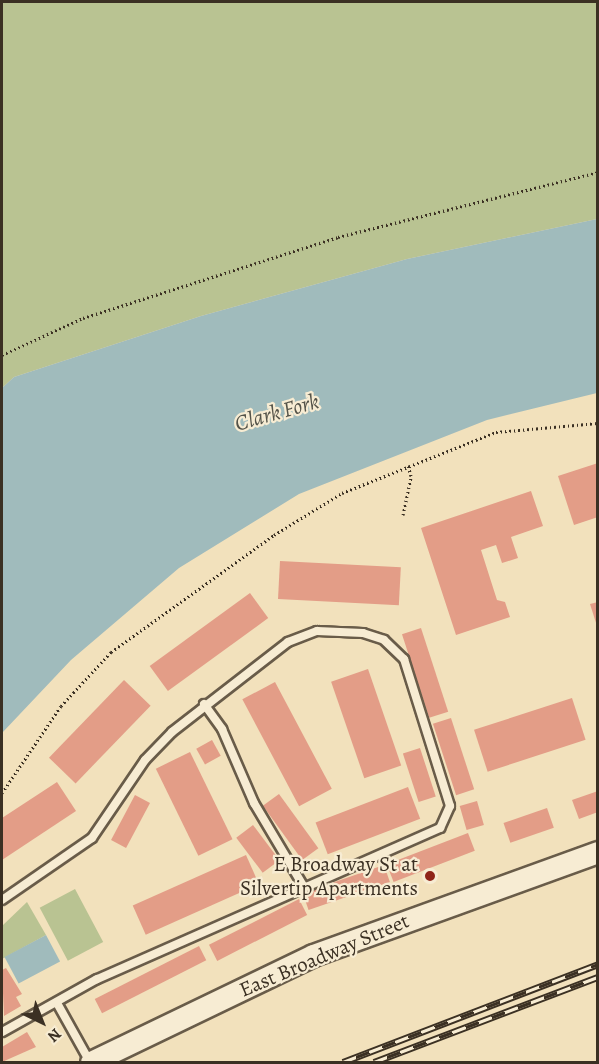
<!DOCTYPE html>
<style>
body{margin:0}
#map{position:relative;width:599px;height:1064px;overflow:hidden;background:#f2e1bc;font-family:Alegreya,serif}
div>[style]{position:absolute}
.green>*{inset:0;background:#b9c392;transform-origin:0 0}
.water>*{inset:0;background:#a0bbbc;transform-origin:0 0}
.building>*{inset:0;background:#e39d87;transform-origin:0 0}
.path>*{height:3px;margin-top:-1.5px;transform-origin:0;background:repeating-linear-gradient(90deg,#3b3023 0 1.5px,transparent 0 4.5px)}
.roads{filter:drop-shadow(2px 0 #695c49) drop-shadow(-2px 0 #695c49) drop-shadow(0 2px #695c49) drop-shadow(0 -2px #695c49)}
.lane>*{height:8px;margin:-4px;padding:0 4px;transform-origin:4px;border-radius:4px;background:#f7ecd3}
.secondary>*{height:21px;margin:-10.5px;padding:0 10.5px;transform-origin:10.5px;border-radius:10.5px;background:#f7ecd3}
.rail>*{height:7px;margin-top:-3.5px;transform-origin:0;background:repeating-linear-gradient(90deg,#f7ecd3 0 14px,#3b3023 0 28px);box-sizing:border-box;border-block:2px solid #3b3023}
.dots>*{width:16px;height:16px;translate:-50% -50%;box-sizing:border-box;border:3px solid #f7ecd3;border-radius:50%}
span{translate:-50% -50%;white-space:nowrap;text-align:center;line-height:1.15;-webkit-text-stroke:4.5px #f7ecd3;paint-order:stroke}
.poi-label{font-size:21px;color:#3b3023}
.right{translate:-100% -50%;text-align:right}
.street-label{font-size:21px;color:#3b3023}
.water-label{font-size:22px;color:#545349;font-style:italic}
.frame{position:absolute;inset:0;border:3px solid #3b3023;pointer-events:none}
.north{position:absolute;left:12px;top:992px;width:60px;height:60px;-webkit-text-stroke:4px #f7ecd3;paint-order:stroke;rotate:137deg;font-size:16px;font-weight:700;line-height:24px;text-align:center;color:#3b3023}
.north::after{content:'';display:block;margin:auto;width:21px;height:27px;background:#3b3023;clip-path:polygon(50% 0,100% 100%,50% 72%,0 100%)}
</style>
<div id="map">
<div class="green">
<i style="clip-path:polygon(2px 2px,597px 2px,597px 219px,407px 259px,201px 316px,14px 377px,2px 388px)"></i>
<i style="left:75px;top:889px;width:60px;height:40px;rotate:62deg"></i>
<i style="clip-path:polygon(27px 902px,46px 935px,2px 959px,2px 926px)"></i>
</div>
<div class="water">
<i style="clip-path:polygon(597px 219px,597px 393px,487px 420px,299px 494px,179px 568px,71px 660px,2px 733px,2px 388px,14px 377px,201px 316px,407px 259px)"></i>
<i style="left:46px;top:935px;width:30px;height:47px;rotate:62deg"></i>
</div>
<div class="building">
<i style="clip-path:polygon(598px 463px,598px 517px,574px 525px,558px 476px)"></i>
<i style="clip-path:polygon(531px 491px,543px 526px,511px 537px,518px 558px,502px 563px,496px 545px,481px 550px,497px 600px,505px 602px,510px 617px,456px 635px,421px 528px)"></i>
<i style="left:280px;top:561px;width:121px;height:38px;rotate:3deg"></i>
<i style="left:250px;top:593px;width:31px;height:124px;rotate:54deg"></i>
<i style="clip-path:polygon(598px 602px,598px 626px,597px 626px,590px 604px)"></i>
<i style="left:421px;top:628px;width:88px;height:20px;rotate:72deg"></i>
<i style="left:368px;top:669px;width:102px;height:39px;rotate:71deg"></i>
<i style="left:124px;top:680px;width:37px;height:108px;rotate:44deg"></i>
<i style="left:275px;top:682px;width:121px;height:37px;rotate:62deg"></i>
<i style="left:572px;top:698px;width:44px;height:103px;rotate:72deg"></i>
<i style="left:451px;top:718px;width:75px;height:19px;rotate:72deg"></i>
<i style="left:212px;top:740px;width:18px;height:18px;rotate:61deg"></i>
<i style="left:420px;top:748px;width:51px;height:18px;rotate:72deg"></i>
<i style="left:190px;top:752px;width:97px;height:38px;rotate:64deg"></i>
<i style="clip-path:polygon(57px 782px,76px 811px,2px 860px,2px 818px)"></i>
<i style="left:408px;top:787px;width:34px;height:99px;rotate:69deg"></i>
<i style="clip-path:polygon(598px 791px,598px 812px,579px 819px,572px 800px)"></i>
<i style="left:279px;top:794px;width:67px;height:20px;rotate:54deg"></i>
<i style="left:135px;top:795px;width:17px;height:51px;rotate:28deg"></i>
<i style="left:477px;top:801px;width:25px;height:18px;rotate:74deg"></i>
<i style="left:547px;top:808px;width:21px;height:46px;rotate:71deg"></i>
<i style="left:253px;top:825px;width:44px;height:21px;rotate:53deg"></i>
<i style="left:468px;top:833px;width:19px;height:87px;rotate:69deg"></i>
<i style="left:246px;top:855px;width:32px;height:124px;rotate:66deg"></i>
<i style="left:384px;top:865px;width:18px;height:86px;rotate:71deg"></i>
<i style="left:299px;top:899px;width:18px;height:101px;rotate:63deg"></i>
<i style="left:199px;top:946px;width:16px;height:117px;rotate:63deg"></i>
<i style="clip-path:polygon(6px 968px,22px 994px,16px 997px,21px 1006px,4px 1016px,2px 970px)"></i>
<i style="clip-path:polygon(27px 1032px,36px 1047px,2px 1062px,2px 1047px)"></i>
</div>
<div class="path">
<i style="left:2px;top:355px;width:89px;rotate:-24.6deg"></i>
<i style="left:83px;top:318px;width:268px;rotate:-17.6deg"></i>
<i style="left:338px;top:237px;width:268px;rotate:-14deg"></i>
<i style="left:403px;top:515px;width:40px;rotate:-78deg"></i>
<i style="left:411px;top:476px;width:11px;rotate:-105deg"></i>
<i style="left:2px;top:793px;width:105px;rotate:-55.9deg"></i>
<i style="left:61px;top:706px;width:74px;rotate:-47.2deg"></i>
<i style="left:111px;top:652px;width:201px;rotate:-35.7deg"></i>
<i style="left:274px;top:535px;width:80px;rotate:-31.7deg"></i>
<i style="left:342px;top:493px;width:166px;rotate:-21.6deg"></i>
<i style="left:496px;top:432px;width:102px;rotate:-5deg"></i>
</div>
<div class="roads">
<div class="lane">
<i style="left:204px;top:704px;width:31px;rotate:54deg"></i>
<i style="left:222px;top:729px;width:81px;rotate:66.6deg"></i>
<i style="left:254px;top:803px;width:94px;rotate:59.3deg"></i>
<i style="left:2px;top:900px;width:109px;rotate:-34.6deg"></i>
<i style="left:92px;top:838px;width:94px;rotate:-55.8deg"></i>
<i style="left:145px;top:760px;width:39px;rotate:-46deg"></i>
<i style="left:172px;top:732px;width:147px;rotate:-37.8deg"></i>
<i style="left:288px;top:642px;width:31px;rotate:-21deg"></i>
<i style="left:317px;top:631px;width:46px;rotate:2.5deg"></i>
<i style="left:363px;top:633px;width:22px;rotate:18deg"></i>
<i style="left:384px;top:640px;width:28px;rotate:44deg"></i>
<i style="left:404px;top:659px;width:154px;rotate:72.6deg"></i>
<i style="left:450px;top:806px;width:24px;rotate:114deg"></i>
<i style="left:440px;top:828px;width:375px;rotate:156.2deg"></i>
<i style="left:97px;top:979px;width:109px;rotate:150.8deg"></i>
<i style="left:57px;top:1003px;width:68px;rotate:60.8deg"></i>
</div>
<div class="secondary">
<i style="left:91px;top:1062px;width:246px;rotate:-25.7deg"></i>
<i style="left:313px;top:955px;width:303px;rotate:-19.9deg"></i>
</div>
</div>
<div class="rail">
<i style="left:343px;top:1062px;width:273px;rotate:-21deg"></i>
<i style="left:374px;top:1062px;width:240px;rotate:-20.8deg"></i>
</div>
<div class="dots">
<i style="left:430px;top:876px;background:#8f2418"></i>
</div>
<div class="poi-label">
<span class="right" style="left:418px;top:876px">E Broadway St at<br>Silvertip Apartments</span>
</div>
<div class="street-label">
<span style="left:324px;top:955px;rotate:-23deg">East Broadway Street</span>
</div>
<div class="water-label">
<span style="left:277px;top:413px;rotate:-16deg">Clark Fork</span>
</div>
<div class="frame"></div>
<div class="north">N</div>
</div>
